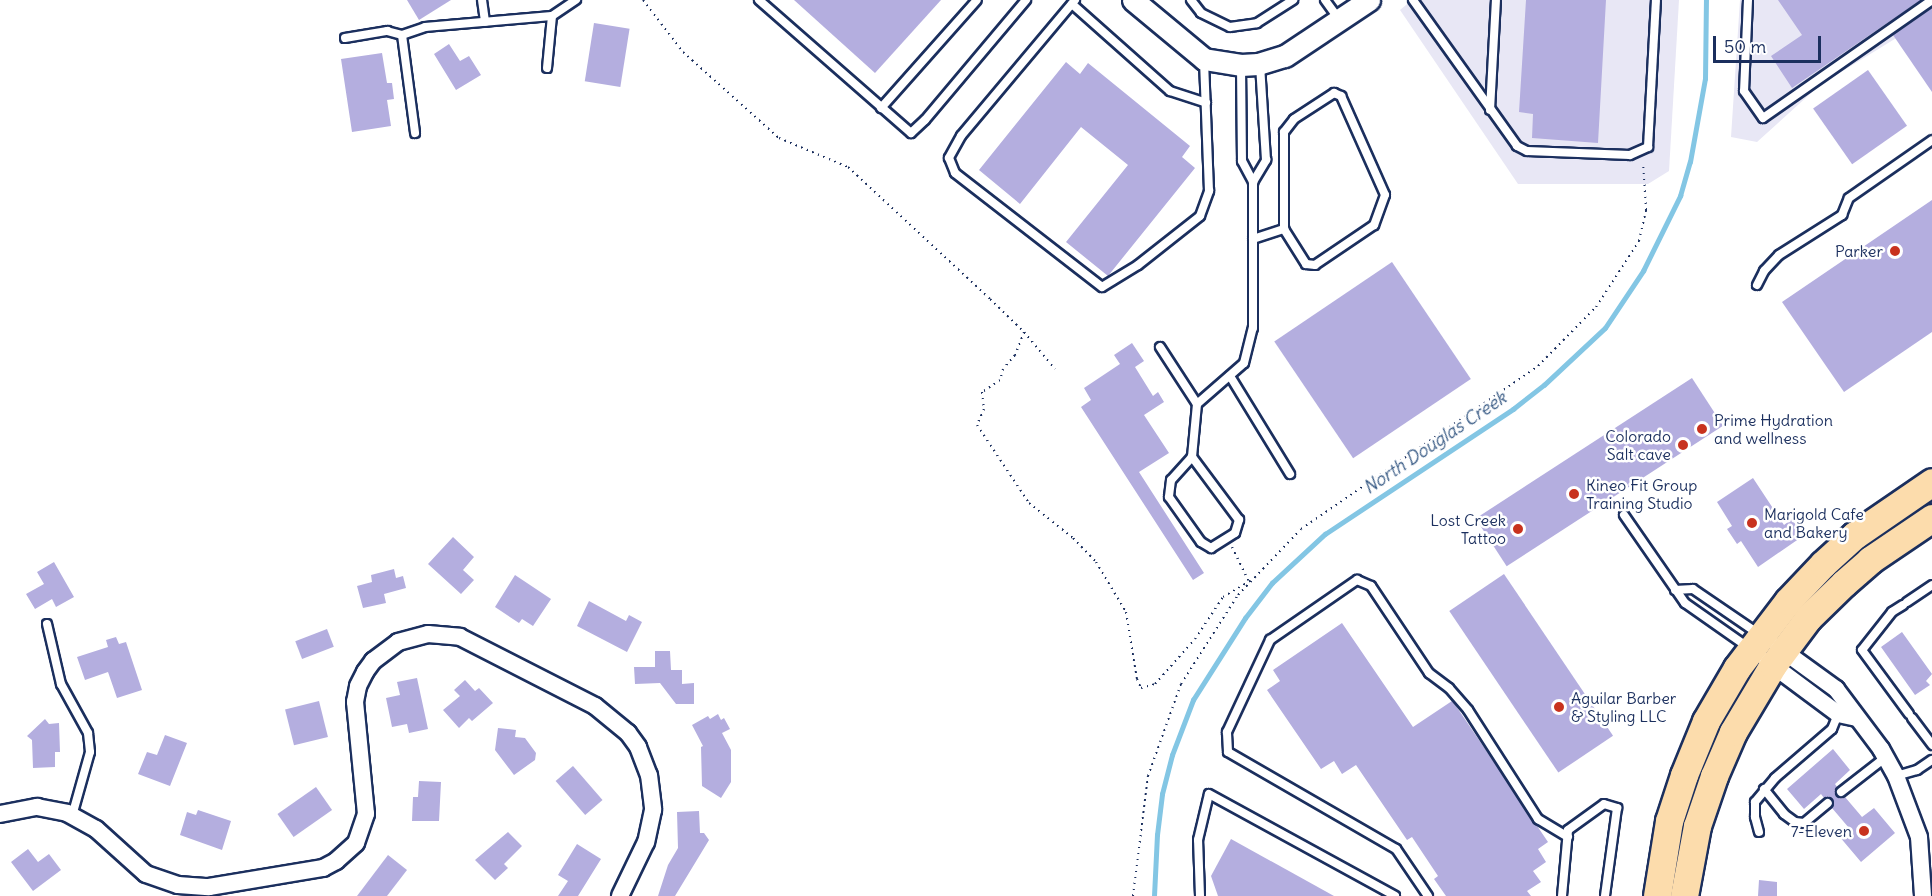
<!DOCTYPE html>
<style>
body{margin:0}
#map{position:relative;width:1932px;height:896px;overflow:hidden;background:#fff;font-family:Delius,sans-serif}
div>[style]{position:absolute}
.built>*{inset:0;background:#e8e7f5}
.stream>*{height:4.5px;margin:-2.25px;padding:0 2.25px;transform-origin:2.25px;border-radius:2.25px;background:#83c6e4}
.building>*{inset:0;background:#b4aedf;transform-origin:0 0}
.path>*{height:2px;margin-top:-1px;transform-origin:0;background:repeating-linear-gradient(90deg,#1b2f5e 0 1.5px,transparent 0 6px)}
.roads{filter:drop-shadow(2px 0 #1b2f5e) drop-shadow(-2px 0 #1b2f5e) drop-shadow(0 2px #1b2f5e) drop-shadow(0 -2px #1b2f5e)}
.service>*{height:8px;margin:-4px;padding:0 4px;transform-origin:4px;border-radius:4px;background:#fff}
.minor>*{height:16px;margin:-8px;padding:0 8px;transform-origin:8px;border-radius:8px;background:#fff}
.tertiary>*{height:21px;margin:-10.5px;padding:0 10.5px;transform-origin:10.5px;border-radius:10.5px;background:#fff}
.primary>*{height:27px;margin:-13.5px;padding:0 13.5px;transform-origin:13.5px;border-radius:13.5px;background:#fcdcac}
.dots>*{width:16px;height:16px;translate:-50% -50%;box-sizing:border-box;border:3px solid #fff;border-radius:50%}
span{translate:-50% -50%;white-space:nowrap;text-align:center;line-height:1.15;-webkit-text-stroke:5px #fff;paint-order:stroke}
.poi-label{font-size:16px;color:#1b2f5e}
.right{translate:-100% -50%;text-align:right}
.left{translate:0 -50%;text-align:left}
.water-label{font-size:18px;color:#3a5c86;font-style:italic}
.scale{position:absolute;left:1713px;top:36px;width:108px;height:27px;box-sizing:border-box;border:3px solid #1b2f5e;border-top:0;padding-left:8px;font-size:18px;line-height:21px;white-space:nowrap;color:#1b2f5e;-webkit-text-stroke:4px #fff;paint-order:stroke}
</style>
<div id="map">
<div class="built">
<i style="clip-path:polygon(1412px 0,1679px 0,1669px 171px,1648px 184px,1518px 184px,1400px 10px)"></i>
<i style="clip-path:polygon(1740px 0,1932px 0,1932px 16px,1820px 85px,1757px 142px,1731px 137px)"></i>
</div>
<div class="stream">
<i style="left:1154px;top:896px;width:61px;rotate:-87.2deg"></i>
<i style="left:1157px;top:835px;width:41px;rotate:-83deg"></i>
<i style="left:1162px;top:794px;width:40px;rotate:-75.6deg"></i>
<i style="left:1172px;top:755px;width:59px;rotate:-69.1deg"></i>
<i style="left:1193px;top:700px;width:97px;rotate:-57.6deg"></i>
<i style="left:1245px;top:618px;width:44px;rotate:-52.4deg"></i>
<i style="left:1272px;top:583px;width:72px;rotate:-42.8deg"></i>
<i style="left:1325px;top:534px;width:226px;rotate:-33.6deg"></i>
<i style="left:1513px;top:409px;width:39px;rotate:-38deg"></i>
<i style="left:1544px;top:385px;width:83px;rotate:-43.1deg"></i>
<i style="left:1605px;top:328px;width:69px;rotate:-56.3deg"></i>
<i style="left:1643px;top:271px;width:84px;rotate:-63.7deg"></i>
<i style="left:1680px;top:196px;width:35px;rotate:-74deg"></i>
<i style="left:1690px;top:162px;width:84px;rotate:-79.8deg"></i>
<i style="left:1705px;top:79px;width:79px;rotate:-89.3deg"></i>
</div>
<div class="building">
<i style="clip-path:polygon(407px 0,451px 0,419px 20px)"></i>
<i style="clip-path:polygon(794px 0,941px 0,875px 73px)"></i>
<i style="clip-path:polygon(1526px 0,1606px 0,1598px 143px,1532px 138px,1533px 114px,1519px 112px)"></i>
<i style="clip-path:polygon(1778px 0,1921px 0,1792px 88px,1771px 56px,1802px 35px)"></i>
<i style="clip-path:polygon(1932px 8px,1932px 92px,1893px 35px)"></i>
<i style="left:594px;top:23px;width:36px;height:59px;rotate:9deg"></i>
<i style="clip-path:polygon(449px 44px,460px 61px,469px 56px,481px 75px,456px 90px,434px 54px)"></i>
<i style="clip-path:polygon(382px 53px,387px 83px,392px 83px,394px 99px,387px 100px,391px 126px,352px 132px,341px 59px)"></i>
<i style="clip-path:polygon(1066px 62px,1080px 74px,1088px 63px,1190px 146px,1182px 157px,1195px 168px,1108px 276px,1066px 242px,1128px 165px,1081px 127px,1020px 204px,979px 170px)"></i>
<i style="left:1868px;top:70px;width:68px;height:67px;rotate:55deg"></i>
<i style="clip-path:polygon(1932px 200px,1932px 332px,1844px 392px,1782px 302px)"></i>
<i style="left:1392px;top:262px;width:141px;height:142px;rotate:56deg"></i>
<i style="clip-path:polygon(1132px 343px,1144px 361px,1135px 367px,1153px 396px,1158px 392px,1164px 402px,1144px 415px,1169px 453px,1139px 472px,1204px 573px,1193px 580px,1081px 407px,1091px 400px,1084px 388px,1120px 364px,1114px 355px)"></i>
<i style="left:1692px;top:378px;width:57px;height:258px;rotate:57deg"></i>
<i style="clip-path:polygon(1753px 478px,1784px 525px,1792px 519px,1803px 536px,1758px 567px,1741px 541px,1737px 544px,1727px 529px,1732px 526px,1717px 502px)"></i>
<i style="clip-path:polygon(453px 537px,474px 557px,463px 570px,474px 580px,461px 594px,428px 564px)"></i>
<i style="clip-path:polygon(54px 562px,74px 597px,56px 607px,52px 599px,35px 609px,26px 594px,44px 584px,37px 572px)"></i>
<i style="clip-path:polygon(394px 569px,396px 578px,403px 576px,406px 588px,384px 594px,386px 603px,363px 608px,357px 586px,372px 582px,371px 575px)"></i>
<i style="left:1504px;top:574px;width:195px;height:66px;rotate:56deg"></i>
<i style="clip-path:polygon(515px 575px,551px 599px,533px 626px,522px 619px,519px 623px,495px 607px)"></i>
<i style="clip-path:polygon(589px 601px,626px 621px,629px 615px,642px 622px,627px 652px,577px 626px)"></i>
<i style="clip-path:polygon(1342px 623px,1413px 727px,1452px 701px,1454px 703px,1548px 842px,1538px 849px,1546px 862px,1533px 871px,1541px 882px,1527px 891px,1531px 896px,1446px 896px,1434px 879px,1438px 876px,1412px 837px,1407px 840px,1356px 765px,1342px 774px,1334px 761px,1321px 769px,1267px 690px,1280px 681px,1273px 670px)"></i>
<i style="left:327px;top:629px;width:19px;height:34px;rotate:69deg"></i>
<i style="clip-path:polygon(1902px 632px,1932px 674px,1926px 681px,1930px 685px,1915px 695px,1881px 647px)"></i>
<i style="clip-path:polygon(116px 637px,119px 644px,126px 642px,142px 690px,117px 698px,108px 672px,85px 680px,77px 657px,108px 647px,106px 640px)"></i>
<i style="clip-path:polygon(655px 651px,670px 651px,671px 670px,682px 670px,682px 684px,694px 683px,694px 704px,676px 704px,660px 683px,635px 684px,634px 667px,655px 667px)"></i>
<i style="clip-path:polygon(417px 678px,428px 729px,409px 733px,407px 724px,392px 727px,386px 698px,400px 695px,397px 682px)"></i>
<i style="clip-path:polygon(465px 680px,475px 691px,479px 688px,493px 703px,472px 721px,469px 718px,459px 728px,443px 710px,460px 696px,454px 690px)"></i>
<i style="left:319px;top:701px;width:37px;height:35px;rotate:76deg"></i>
<i style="clip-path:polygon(718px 714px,721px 720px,724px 718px,730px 729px,722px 733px,731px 750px,731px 782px,721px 798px,702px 786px,701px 747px,703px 746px,692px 725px,708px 716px,710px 719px)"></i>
<i style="clip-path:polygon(45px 719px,49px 724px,59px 723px,60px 752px,55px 752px,55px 767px,33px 768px,32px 740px,27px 736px)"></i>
<i style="clip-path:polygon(498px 728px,516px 730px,515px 737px,525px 738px,536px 753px,535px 760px,514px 775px,495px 750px)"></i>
<i style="clip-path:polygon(165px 735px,187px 743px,170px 786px,138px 774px,147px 752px,157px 755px)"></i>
<i style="clip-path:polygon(1833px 749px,1850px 770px,1835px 784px,1837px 787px,1836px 795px,1839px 798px,1845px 797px,1862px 817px,1874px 808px,1895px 833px,1861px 862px,1839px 836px,1849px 828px,1832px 808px,1832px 799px,1824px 798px,1821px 794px,1804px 809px,1787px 789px)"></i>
<i style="left:573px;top:766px;width:45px;height:23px;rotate:49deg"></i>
<i style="clip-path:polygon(419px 781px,441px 782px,439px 821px,412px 821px,413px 797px,418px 797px)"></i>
<i style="left:316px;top:787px;width:28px;height:47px;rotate:55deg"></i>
<i style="clip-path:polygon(198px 810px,231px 821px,222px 850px,180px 835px,187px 812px,196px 815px)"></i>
<i style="clip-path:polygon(699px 811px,700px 833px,704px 833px,709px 840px,675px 896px,658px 896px,668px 865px,678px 848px,677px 812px)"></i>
<i style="clip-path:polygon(508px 832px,522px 846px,504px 864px,508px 868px,495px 880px,475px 860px)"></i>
<i style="clip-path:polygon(1231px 839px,1334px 896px,1218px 896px,1211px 876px)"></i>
<i style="clip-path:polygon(577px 844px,601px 859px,578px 896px,558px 896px,568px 881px,558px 875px)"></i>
<i style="clip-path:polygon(28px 849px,38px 862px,49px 854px,61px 870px,33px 891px,11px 862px)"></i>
<i style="clip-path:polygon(388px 855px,407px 870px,387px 896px,357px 896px)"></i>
<i style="clip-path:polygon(1759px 880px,1777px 882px,1777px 896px,1758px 896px)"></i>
</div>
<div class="path">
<i style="left:643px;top:0;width:66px;rotate:52.4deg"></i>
<i style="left:683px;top:52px;width:129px;rotate:41.9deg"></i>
<i style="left:779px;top:138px;width:75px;rotate:22.8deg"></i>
<i style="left:848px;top:167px;width:194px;rotate:42.9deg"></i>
<i style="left:990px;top:299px;width:47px;rotate:44.1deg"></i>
<i style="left:1024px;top:332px;width:48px;rotate:50deg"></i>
<i style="left:1024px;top:332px;width:25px;rotate:111deg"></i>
<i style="left:1015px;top:355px;width:18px;rotate:131deg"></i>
<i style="left:1003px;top:369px;width:11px;rotate:105deg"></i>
<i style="left:1000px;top:380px;width:22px;rotate:146deg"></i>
<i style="left:982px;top:392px;width:17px;rotate:83deg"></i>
<i style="left:984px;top:409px;width:17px;rotate:114deg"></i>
<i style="left:977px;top:425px;width:94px;rotate:56.3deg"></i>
<i style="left:1029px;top:503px;width:56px;rotate:38.5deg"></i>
<i style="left:1073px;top:538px;width:33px;rotate:46deg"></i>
<i style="left:1096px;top:562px;width:58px;rotate:59deg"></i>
<i style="left:1126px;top:612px;width:68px;rotate:80.7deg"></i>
<i style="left:1137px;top:679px;width:10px;rotate:66deg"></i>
<i style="left:1141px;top:688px;width:15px;rotate:-16deg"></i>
<i style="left:1155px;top:684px;width:60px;rotate:-48.4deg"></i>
<i style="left:1195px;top:639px;width:50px;rotate:-56.3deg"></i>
<i style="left:1223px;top:597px;width:33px;rotate:-31deg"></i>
<i style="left:1232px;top:547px;width:37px;rotate:64deg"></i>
<i style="left:1133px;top:896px;width:121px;rotate:-82.9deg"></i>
<i style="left:1148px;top:776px;width:98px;rotate:-70.3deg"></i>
<i style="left:1181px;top:684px;width:106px;rotate:-57.4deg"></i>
<i style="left:1238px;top:595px;width:91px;rotate:-46.3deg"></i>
<i style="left:1301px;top:529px;width:288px;rotate:-34.5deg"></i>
<i style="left:1538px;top:366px;width:83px;rotate:-45.5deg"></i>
<i style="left:1596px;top:307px;width:79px;rotate:-56.9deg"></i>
<i style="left:1639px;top:241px;width:32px;rotate:-77deg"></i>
<i style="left:1646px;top:210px;width:48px;rotate:-93.6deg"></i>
</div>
<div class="roads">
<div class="service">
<i style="left:482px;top:0;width:22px;rotate:82deg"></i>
<i style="left:759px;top:0;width:202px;rotate:41.2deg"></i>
<i style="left:911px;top:133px;width:19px;rotate:-43deg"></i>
<i style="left:925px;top:120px;width:157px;rotate:-49.9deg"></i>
<i style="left:1075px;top:0;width:177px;rotate:130deg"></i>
<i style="left:961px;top:136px;width:25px;rotate:119deg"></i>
<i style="left:949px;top:158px;width:16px;rotate:68deg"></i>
<i style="left:955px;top:173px;width:186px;rotate:37.8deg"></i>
<i style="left:1102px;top:287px;width:42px;rotate:-31.4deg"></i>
<i style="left:1138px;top:265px;width:79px;rotate:-38.3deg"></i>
<i style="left:1200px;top:216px;width:27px;rotate:-70deg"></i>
<i style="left:1209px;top:191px;width:130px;rotate:-92.2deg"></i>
<i style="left:1191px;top:0;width:16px;rotate:52deg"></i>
<i style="left:1201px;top:13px;width:32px;rotate:26deg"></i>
<i style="left:1230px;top:27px;width:27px;rotate:-8deg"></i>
<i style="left:1257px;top:23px;width:43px;rotate:-32.6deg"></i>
<i style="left:1325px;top:0;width:24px;rotate:54deg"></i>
<i style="left:1413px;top:0;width:179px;rotate:54.5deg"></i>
<i style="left:1517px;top:146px;width:11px;rotate:27deg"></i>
<i style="left:1527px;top:151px;width:103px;rotate:2.2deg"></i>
<i style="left:1630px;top:155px;width:20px;rotate:-24deg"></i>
<i style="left:1648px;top:147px;width:147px;rotate:-86.9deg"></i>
<i style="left:1748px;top:0;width:91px;rotate:92.5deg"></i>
<i style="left:1744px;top:91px;width:33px;rotate:55deg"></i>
<i style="left:1763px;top:118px;width:206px;rotate:-34.9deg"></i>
<i style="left:1072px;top:4px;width:131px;rotate:41.6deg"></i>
<i style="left:1170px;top:91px;width:38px;rotate:18deg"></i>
<i style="left:402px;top:35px;width:99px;rotate:82.4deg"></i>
<i style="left:345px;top:38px;width:43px;rotate:-9.5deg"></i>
<i style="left:387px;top:31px;width:16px;rotate:15deg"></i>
<i style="left:402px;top:35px;width:24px;rotate:-19deg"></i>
<i style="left:425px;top:27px;width:127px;rotate:-5deg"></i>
<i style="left:552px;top:16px;width:29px;rotate:-34deg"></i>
<i style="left:1241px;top:66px;width:95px;rotate:89.4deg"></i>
<i style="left:1242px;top:161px;width:24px;rotate:62deg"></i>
<i style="left:1253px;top:182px;width:26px;rotate:-59deg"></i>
<i style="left:1266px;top:160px;width:95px;rotate:-93.6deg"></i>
<i style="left:547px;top:68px;width:52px;rotate:-84.5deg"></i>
<i style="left:881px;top:108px;width:144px;rotate:-48.4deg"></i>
<i style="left:1490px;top:110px;width:110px;rotate:-86.9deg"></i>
<i style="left:1253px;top:239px;width:33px;rotate:-18deg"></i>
<i style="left:1284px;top:229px;width:97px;rotate:-90deg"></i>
<i style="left:1284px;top:132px;width:16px;rotate:-52deg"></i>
<i style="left:1294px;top:119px;width:48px;rotate:-33deg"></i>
<i style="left:1334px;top:93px;width:8px;rotate:23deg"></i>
<i style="left:1341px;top:96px;width:108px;rotate:66deg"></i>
<i style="left:1385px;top:195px;width:32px;rotate:110deg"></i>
<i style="left:1374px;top:225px;width:71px;rotate:145.9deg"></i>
<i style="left:1315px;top:265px;width:9px;rotate:-174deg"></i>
<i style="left:1306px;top:264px;width:41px;rotate:-122.2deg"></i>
<i style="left:1757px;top:285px;width:16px;rotate:-63deg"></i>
<i style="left:1764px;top:271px;width:22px;rotate:-47deg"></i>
<i style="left:1779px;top:255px;width:75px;rotate:-32.4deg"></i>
<i style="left:1842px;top:215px;width:18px;rotate:-68deg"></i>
<i style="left:1849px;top:198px;width:101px;rotate:-34.9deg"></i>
<i style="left:1160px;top:347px;width:68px;rotate:57deg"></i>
<i style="left:1230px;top:376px;width:115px;rotate:58.5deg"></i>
<i style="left:1192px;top:457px;width:31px;rotate:132deg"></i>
<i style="left:1171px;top:480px;width:17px;rotate:97deg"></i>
<i style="left:1169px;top:497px;width:55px;rotate:54.6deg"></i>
<i style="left:1201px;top:542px;width:12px;rotate:31deg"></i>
<i style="left:1211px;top:548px;width:28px;rotate:-32deg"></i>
<i style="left:1235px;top:533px;width:14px;rotate:-73deg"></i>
<i style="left:1239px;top:520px;width:79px;rotate:-126.7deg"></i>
<i style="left:1192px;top:457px;width:53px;rotate:-84.6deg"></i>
<i style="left:1197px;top:404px;width:62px;rotate:-41.1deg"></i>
<i style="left:1244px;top:363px;width:36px;rotate:-76deg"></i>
<i style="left:1253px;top:328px;width:146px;rotate:-90deg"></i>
<i style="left:1624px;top:515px;width:107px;rotate:55.3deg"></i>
<i style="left:1685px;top:603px;width:78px;rotate:35.1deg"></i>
<i style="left:1675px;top:590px;width:18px;rotate:-3deg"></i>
<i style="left:1693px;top:589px;width:80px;rotate:34.3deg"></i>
<i style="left:1907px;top:602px;width:30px;rotate:-34deg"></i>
<i style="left:1903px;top:605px;width:13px;rotate:148deg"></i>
<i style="left:1892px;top:612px;width:48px;rotate:128.3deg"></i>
<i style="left:1862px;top:650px;width:79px;rotate:53.7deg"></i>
<i style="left:47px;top:624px;width:62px;rotate:76.9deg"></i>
<i style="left:61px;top:684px;width:56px;rotate:61.1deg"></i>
<i style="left:88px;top:733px;width:19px;rotate:84deg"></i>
<i style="left:90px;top:752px;width:66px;rotate:105.7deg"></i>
<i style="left:1912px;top:718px;width:34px;rotate:53deg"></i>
<i style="left:1896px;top:776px;width:22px;rotate:-16deg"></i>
<i style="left:1917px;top:770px;width:18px;rotate:-34deg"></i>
<i style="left:1764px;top:789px;width:32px;rotate:51deg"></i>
<i style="left:1784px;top:814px;width:14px;rotate:36deg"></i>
<i style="left:1795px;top:822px;width:9px;rotate:6deg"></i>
<i style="left:1804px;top:823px;width:31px;rotate:-40deg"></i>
<i style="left:1841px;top:792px;width:57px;rotate:-37.9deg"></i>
<i style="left:1759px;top:832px;width:16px;rotate:-105deg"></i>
<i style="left:1755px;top:817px;width:15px;rotate:-90deg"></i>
<i style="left:1755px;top:802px;width:31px;rotate:-50deg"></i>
<i style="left:1775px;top:778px;width:75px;rotate:-40.7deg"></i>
<i style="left:1832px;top:729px;width:16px;rotate:-68deg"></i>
<i style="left:1200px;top:896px;width:56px;rotate:-92deg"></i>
<i style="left:1198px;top:840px;width:47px;rotate:-76.6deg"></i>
<i style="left:1209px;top:794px;width:212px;rotate:28.7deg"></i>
<i style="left:1428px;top:896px;width:57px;rotate:-124.2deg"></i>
<i style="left:1396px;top:849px;width:194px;rotate:-150deg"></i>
<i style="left:1228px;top:752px;width:20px;rotate:-93deg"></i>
<i style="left:1227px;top:732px;width:102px;rotate:-64.9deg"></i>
<i style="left:1270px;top:640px;width:106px;rotate:-34.6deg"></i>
<i style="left:1357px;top:580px;width:15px;rotate:23deg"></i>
<i style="left:1371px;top:586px;width:105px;rotate:56.3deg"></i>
<i style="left:1429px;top:673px;width:25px;rotate:37deg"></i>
<i style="left:1449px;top:688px;width:29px;rotate:49deg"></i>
<i style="left:1468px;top:710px;width:130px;rotate:57.3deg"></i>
<i style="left:1538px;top:819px;width:35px;rotate:31deg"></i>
<i style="left:1562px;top:896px;width:66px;rotate:-84.8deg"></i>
<i style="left:1568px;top:830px;width:44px;rotate:-35.8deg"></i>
<i style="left:1604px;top:804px;width:14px;rotate:17deg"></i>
<i style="left:1617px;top:808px;width:89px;rotate:97.8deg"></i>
</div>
<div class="minor">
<i style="left:1778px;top:647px;width:72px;rotate:35.9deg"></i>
<i style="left:1836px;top:689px;width:75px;rotate:53.1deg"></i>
<i style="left:1881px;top:749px;width:31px;rotate:61deg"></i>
<i style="left:1896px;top:776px;width:65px;rotate:69.3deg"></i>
<i style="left:1919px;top:837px;width:59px;rotate:86.1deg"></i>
<i style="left:1767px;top:661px;width:89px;rotate:36.7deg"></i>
<i style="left:1838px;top:714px;width:19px;rotate:12deg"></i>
<i style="left:0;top:814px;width:38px;rotate:-11deg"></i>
<i style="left:37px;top:807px;width:31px;rotate:11deg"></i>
<i style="left:67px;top:813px;width:33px;rotate:29deg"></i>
<i style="left:96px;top:829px;width:67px;rotate:42deg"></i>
<i style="left:146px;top:874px;width:34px;rotate:19deg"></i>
<i style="left:178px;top:885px;width:31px;rotate:4deg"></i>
<i style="left:209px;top:887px;width:116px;rotate:-9.5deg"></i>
<i style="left:323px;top:868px;width:15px;rotate:-28deg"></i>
<i style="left:336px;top:861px;width:27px;rotate:-42deg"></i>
<i style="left:356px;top:843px;width:31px;rotate:-71deg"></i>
<i style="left:366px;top:814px;width:113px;rotate:-95.6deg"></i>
<i style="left:355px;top:702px;width:16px;rotate:-79deg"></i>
<i style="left:358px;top:686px;width:16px;rotate:-63deg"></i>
<i style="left:365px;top:672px;width:14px;rotate:-54deg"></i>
<i style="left:373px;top:661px;width:31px;rotate:-37deg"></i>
<i style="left:398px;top:642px;width:31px;rotate:-15deg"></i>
<i style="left:428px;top:634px;width:32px;rotate:5deg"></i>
<i style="left:460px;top:637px;width:152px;rotate:27.1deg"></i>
<i style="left:595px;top:706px;width:43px;rotate:39.3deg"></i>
<i style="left:628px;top:733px;width:17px;rotate:54deg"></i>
<i style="left:638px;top:747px;width:30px;rotate:69deg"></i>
<i style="left:649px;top:775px;width:35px;rotate:83deg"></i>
<i style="left:653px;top:810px;width:33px;rotate:102deg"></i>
<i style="left:646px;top:842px;width:60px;rotate:115.7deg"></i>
</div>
<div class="tertiary">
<i style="left:1133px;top:0;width:92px;rotate:39.7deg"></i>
<i style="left:1204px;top:59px;width:37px;rotate:9deg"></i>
<i style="left:1241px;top:65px;width:17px;rotate:-3deg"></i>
<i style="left:1258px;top:64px;width:28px;rotate:-17deg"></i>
<i style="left:1285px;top:56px;width:101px;rotate:-33.7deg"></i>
</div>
<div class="primary">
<i style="left:1657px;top:896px;width:76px;rotate:-80.9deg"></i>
<i style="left:1669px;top:821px;width:48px;rotate:-71.9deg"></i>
<i style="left:1684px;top:775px;width:58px;rotate:-67.8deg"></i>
<i style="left:1706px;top:721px;width:61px;rotate:-59.7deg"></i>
<i style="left:1737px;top:668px;width:84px;rotate:-52.7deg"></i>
<i style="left:1788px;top:601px;width:51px;rotate:-46.6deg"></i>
<i style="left:1823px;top:564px;width:43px;rotate:-42.2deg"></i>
<i style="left:1855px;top:535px;width:93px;rotate:-34.5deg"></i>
<i style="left:1684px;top:896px;width:71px;rotate:-79.5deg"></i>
<i style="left:1697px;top:826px;width:53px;rotate:-71.2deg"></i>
<i style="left:1714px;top:776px;width:48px;rotate:-66.6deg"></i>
<i style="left:1733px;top:732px;width:78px;rotate:-59.2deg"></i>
<i style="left:1773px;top:665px;width:59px;rotate:-53.3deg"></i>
<i style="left:1808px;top:618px;width:50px;rotate:-44.2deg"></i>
<i style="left:1844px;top:583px;width:35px;rotate:-41deg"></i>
<i style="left:1870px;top:560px;width:75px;rotate:-34.1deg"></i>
</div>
</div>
<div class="dots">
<i style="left:1895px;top:251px;background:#c8321e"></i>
<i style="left:1702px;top:429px;background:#c8321e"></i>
<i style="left:1683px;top:445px;background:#c8321e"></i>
<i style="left:1574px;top:494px;background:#c8321e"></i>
<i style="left:1752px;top:523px;background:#c8321e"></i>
<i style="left:1518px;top:529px;background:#c8321e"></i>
<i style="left:1559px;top:707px;background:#c8321e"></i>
<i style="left:1864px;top:831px;background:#c8321e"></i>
</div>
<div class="poi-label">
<span class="right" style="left:1883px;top:251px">Parker</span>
<span class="left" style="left:1714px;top:429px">Prime Hydration<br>and wellness</span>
<span class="right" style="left:1671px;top:445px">Colorado<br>Salt cave</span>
<span class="left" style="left:1586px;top:494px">Kineo Fit Group<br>Training Studio</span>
<span class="left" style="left:1764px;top:523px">Marigold Cafe<br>and Bakery</span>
<span class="right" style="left:1506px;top:529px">Lost Creek<br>Tattoo</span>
<span class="left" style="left:1571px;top:707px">Aguilar Barber<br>&amp; Styling LLC</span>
<span class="right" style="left:1852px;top:831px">7-Eleven</span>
</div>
<div class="water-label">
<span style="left:1435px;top:443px;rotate:-34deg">North Douglas Creek</span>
</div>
<div class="scale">50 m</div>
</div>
